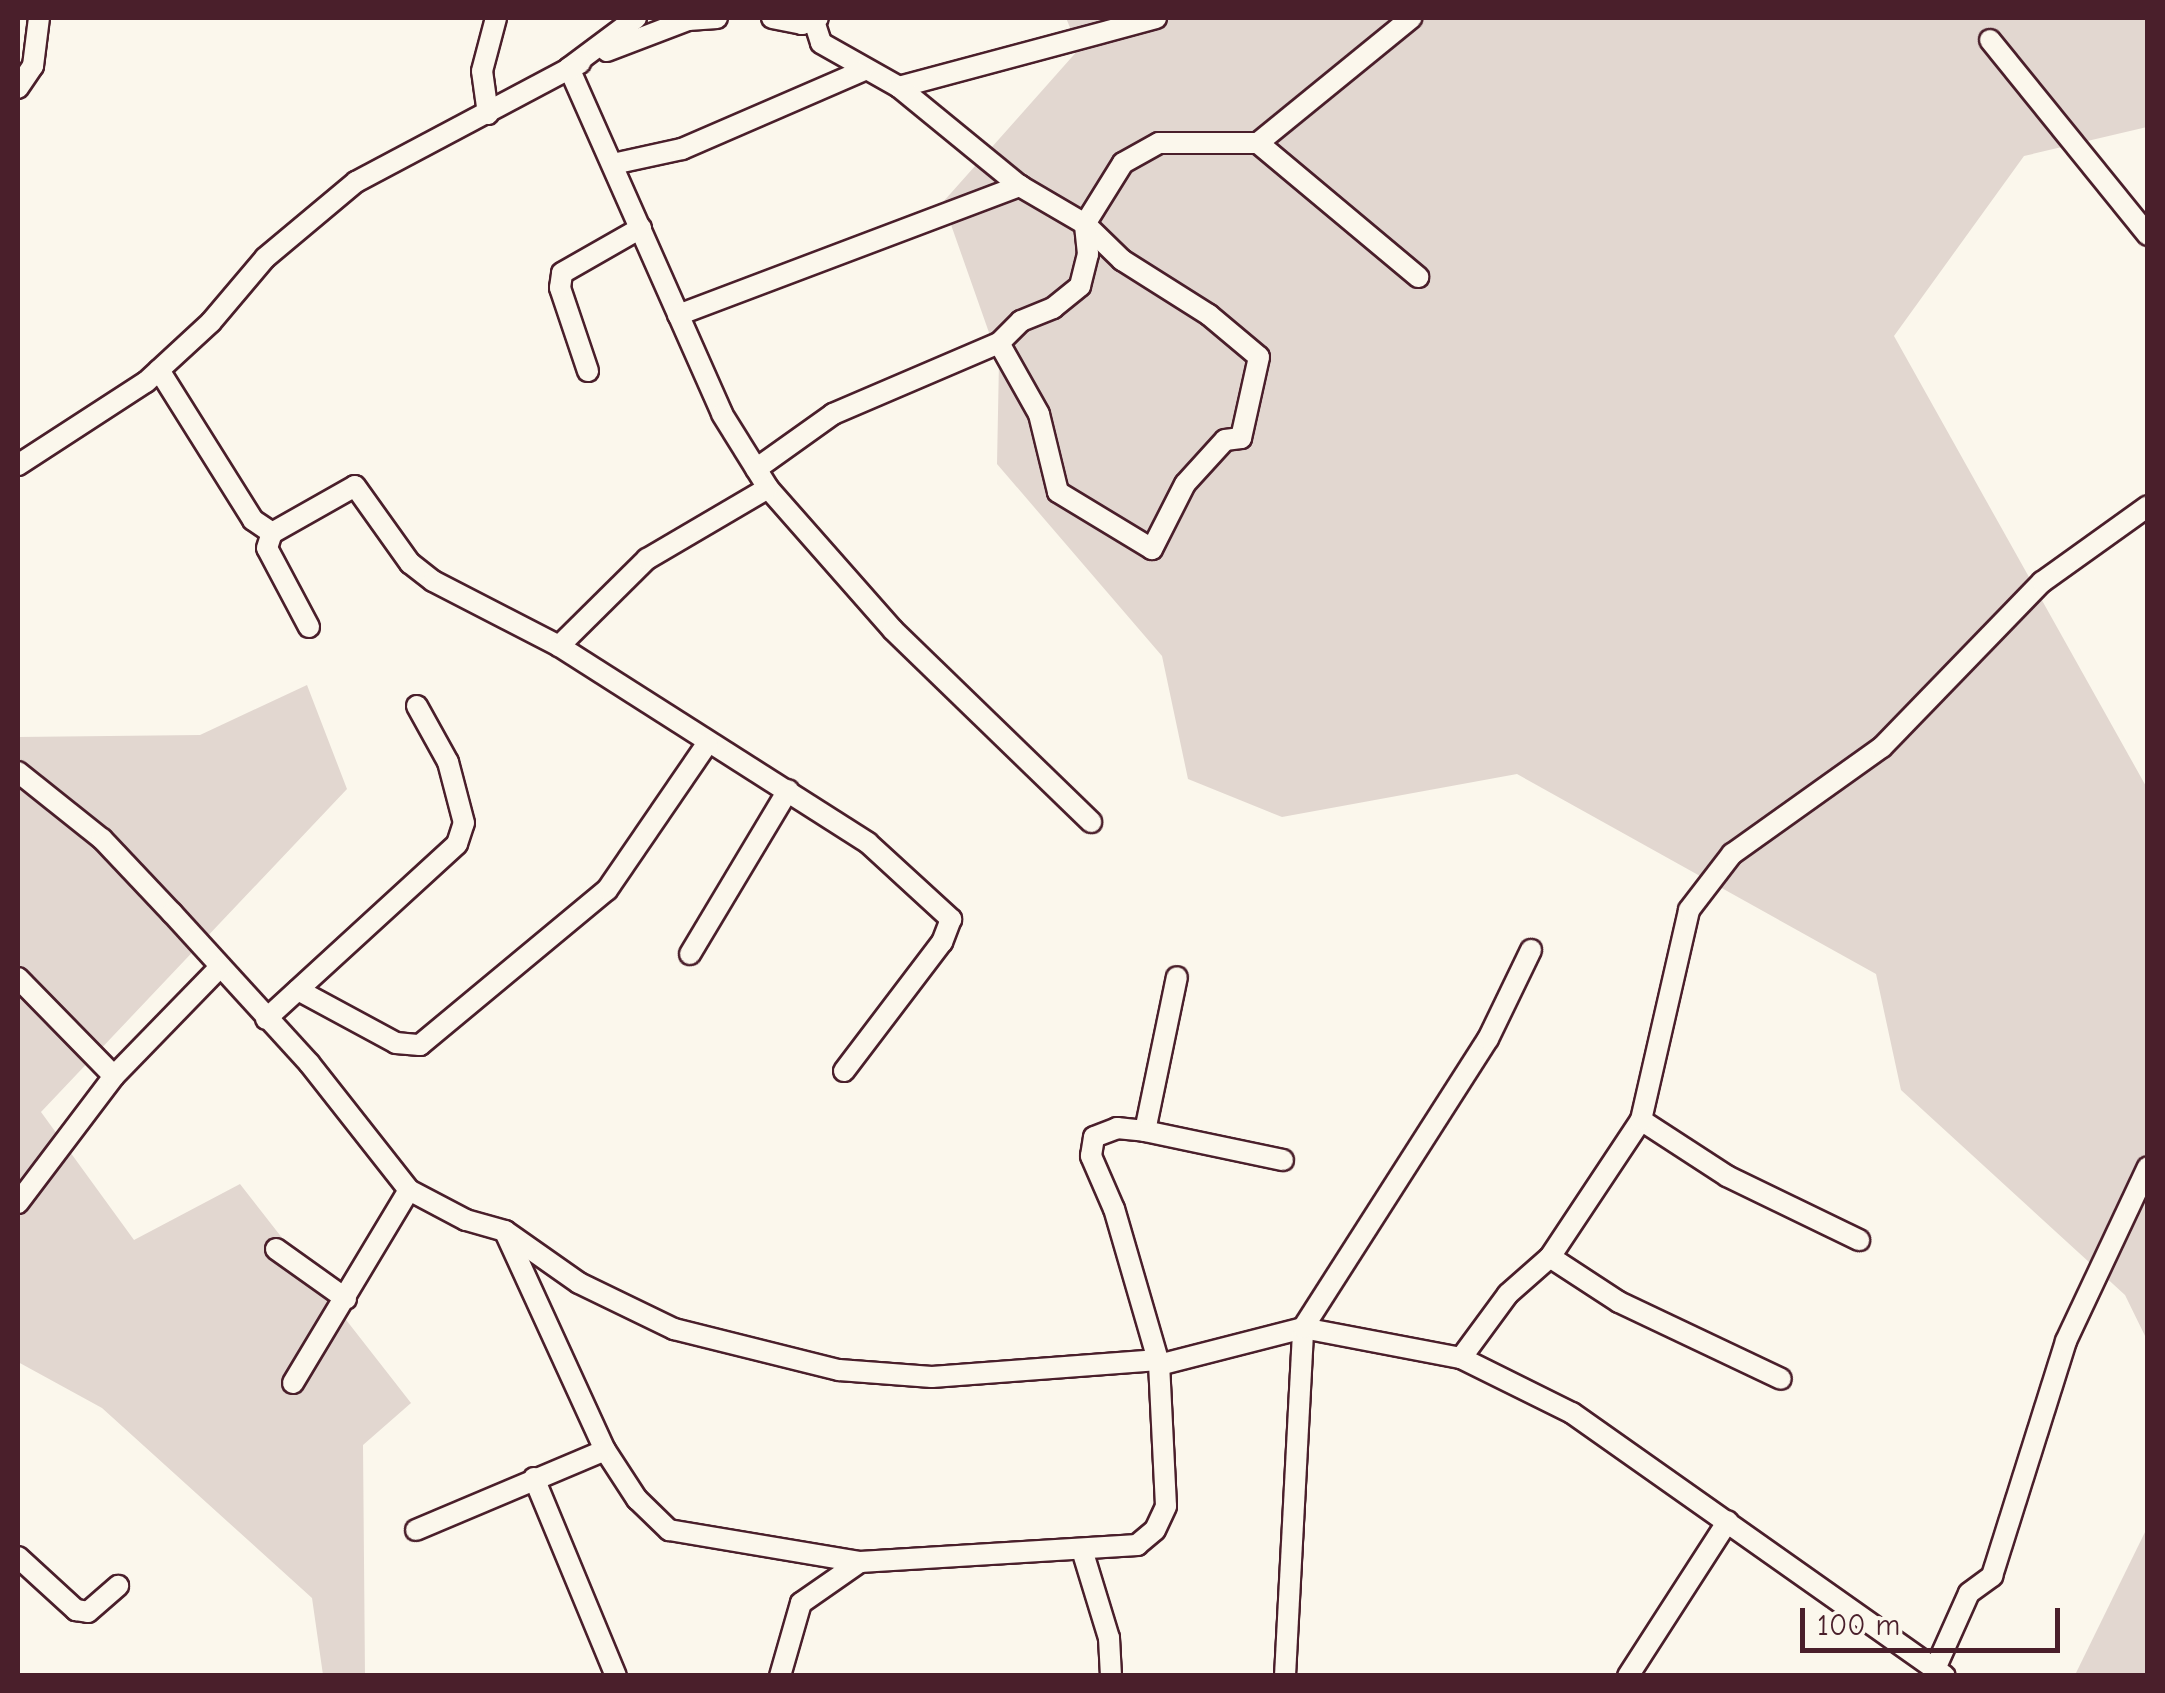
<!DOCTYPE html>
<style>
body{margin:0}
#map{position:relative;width:2165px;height:1693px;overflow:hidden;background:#fbf7ec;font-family:"Comic Neue",sans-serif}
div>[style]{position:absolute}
.green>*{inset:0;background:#e2d7d0}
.roads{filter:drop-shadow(2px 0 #4a1f2b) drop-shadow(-2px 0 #4a1f2b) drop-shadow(0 2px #4a1f2b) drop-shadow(0 -2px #4a1f2b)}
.street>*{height:20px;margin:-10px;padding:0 10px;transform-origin:10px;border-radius:10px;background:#fbf7ec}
span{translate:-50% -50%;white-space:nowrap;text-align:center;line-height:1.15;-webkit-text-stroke:8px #fbf7ec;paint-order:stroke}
.frame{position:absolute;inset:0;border:20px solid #4a1f2b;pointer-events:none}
.scale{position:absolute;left:1800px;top:1608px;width:260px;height:45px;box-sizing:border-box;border:5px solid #4a1f2b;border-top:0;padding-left:12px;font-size:30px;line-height:35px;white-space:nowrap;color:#4a1f2b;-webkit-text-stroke:8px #fbf7ec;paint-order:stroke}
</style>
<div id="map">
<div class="green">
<i style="clip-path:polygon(1066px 18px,2147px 18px,2147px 127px,2024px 156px,1894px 336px,2147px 788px,2147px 1340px,2125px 1295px,1901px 1090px,1876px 974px,1517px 774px,1282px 817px,1188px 779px,1162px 656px,997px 464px,999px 361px,943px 202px,1079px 49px)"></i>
<i style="clip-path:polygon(307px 685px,347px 789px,41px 1112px,134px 1240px,240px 1184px,411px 1403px,363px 1445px,365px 1675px,323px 1675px,312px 1598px,102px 1408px,18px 1362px,18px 737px,200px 735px)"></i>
<i style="clip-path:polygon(2147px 1528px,2147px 1675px,2075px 1675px)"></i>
</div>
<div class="roads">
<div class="street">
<i style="left:636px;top:18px;width:84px;rotate:143.3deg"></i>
<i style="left:569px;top:68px;width:378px;rotate:66.1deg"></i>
<i style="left:722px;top:414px;width:87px;rotate:58.1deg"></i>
<i style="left:768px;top:488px;width:189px;rotate:48.6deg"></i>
<i style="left:893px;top:630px;width:276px;rotate:44.1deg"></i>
<i style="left:772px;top:18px;width:31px;rotate:11deg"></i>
<i style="left:802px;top:24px;width:17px;rotate:-21deg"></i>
<i style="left:814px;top:21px;width:23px;rotate:72deg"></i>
<i style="left:821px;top:43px;width:90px;rotate:29.4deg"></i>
<i style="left:899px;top:87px;width:266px;rotate:-15deg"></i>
<i style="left:1990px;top:40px;width:251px;rotate:51deg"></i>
<i style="left:607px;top:51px;width:87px;rotate:-20.9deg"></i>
<i style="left:688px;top:20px;width:29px;rotate:-4deg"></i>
<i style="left:899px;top:87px;width:156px;rotate:39.3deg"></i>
<i style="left:1020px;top:186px;width:75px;rotate:30.3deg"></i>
<i style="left:1085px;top:224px;width:52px;rotate:44.2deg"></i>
<i style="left:1122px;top:260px;width:103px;rotate:32.3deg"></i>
<i style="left:1209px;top:315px;width:65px;rotate:40deg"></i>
<i style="left:1259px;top:357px;width:83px;rotate:102.5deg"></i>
<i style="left:1241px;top:438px;width:16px;rotate:173deg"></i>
<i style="left:1225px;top:440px;width:59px;rotate:132.3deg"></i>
<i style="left:1185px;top:484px;width:73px;rotate:116.9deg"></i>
<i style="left:1152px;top:549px;width:110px;rotate:-148.8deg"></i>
<i style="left:1058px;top:492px;width:80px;rotate:-103.7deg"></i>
<i style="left:1039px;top:414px;width:81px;rotate:-119.4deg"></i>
<i style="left:18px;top:88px;width:27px;rotate:-56deg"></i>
<i style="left:33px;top:66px;width:48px;rotate:-82.9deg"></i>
<i style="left:488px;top:114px;width:43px;rotate:-97.9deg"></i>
<i style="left:482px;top:71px;width:55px;rotate:-75.2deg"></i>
<i style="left:1258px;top:143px;width:198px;rotate:-39.2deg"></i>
<i style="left:613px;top:164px;width:71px;rotate:-12.3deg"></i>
<i style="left:682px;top:149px;width:196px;rotate:-23.4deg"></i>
<i style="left:678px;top:315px;width:366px;rotate:-20.7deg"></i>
<i style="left:159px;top:370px;width:177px;rotate:57.9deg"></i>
<i style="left:253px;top:520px;width:23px;rotate:34deg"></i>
<i style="left:588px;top:371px;width:88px;rotate:-108.6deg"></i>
<i style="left:560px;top:288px;width:15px;rotate:-82deg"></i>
<i style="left:562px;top:273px;width:91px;rotate:-29.7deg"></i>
<i style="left:18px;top:465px;width:153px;rotate:-33deg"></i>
<i style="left:146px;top:382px;width:88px;rotate:-42.7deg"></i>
<i style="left:211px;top:322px;width:84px;rotate:-49.8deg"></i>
<i style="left:265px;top:258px;width:119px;rotate:-39.9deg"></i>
<i style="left:356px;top:182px;width:254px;rotate:-28deg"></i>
<i style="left:756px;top:469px;width:95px;rotate:-35.5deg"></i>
<i style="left:833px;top:414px;width:181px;rotate:-23.2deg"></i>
<i style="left:999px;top:343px;width:31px;rotate:-45deg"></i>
<i style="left:1021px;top:321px;width:35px;rotate:-22deg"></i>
<i style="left:1053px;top:308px;width:35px;rotate:-39deg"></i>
<i style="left:1080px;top:286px;width:33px;rotate:-76deg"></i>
<i style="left:1088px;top:254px;width:30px;rotate:-96deg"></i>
<i style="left:1085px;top:224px;width:72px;rotate:-58.1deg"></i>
<i style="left:1123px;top:163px;width:41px;rotate:-29.1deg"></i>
<i style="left:1159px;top:143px;width:99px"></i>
<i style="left:1258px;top:143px;width:209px;rotate:39.9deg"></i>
<i style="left:309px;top:627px;width:89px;rotate:-118deg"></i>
<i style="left:267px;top:548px;width:16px;rotate:-72deg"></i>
<i style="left:272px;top:533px;width:95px;rotate:-29.5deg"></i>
<i style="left:355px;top:486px;width:95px;rotate:54.5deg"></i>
<i style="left:410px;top:563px;width:29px;rotate:38deg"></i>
<i style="left:433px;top:581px;width:142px;rotate:27.3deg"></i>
<i style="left:559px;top:646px;width:366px;rotate:32.5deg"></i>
<i style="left:868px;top:843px;width:113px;rotate:42.5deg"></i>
<i style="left:951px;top:919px;width:25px;rotate:111deg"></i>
<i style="left:942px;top:942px;width:162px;rotate:127.2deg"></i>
<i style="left:559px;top:646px;width:124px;rotate:-44.7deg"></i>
<i style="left:647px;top:559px;width:140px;rotate:-30.4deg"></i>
<i style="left:18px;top:772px;width:107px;rotate:38.6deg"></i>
<i style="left:102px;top:839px;width:102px;rotate:46.6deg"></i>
<i style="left:172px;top:913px;width:203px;rotate:47.6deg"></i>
<i style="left:309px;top:1063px;width:162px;rotate:51.8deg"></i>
<i style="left:409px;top:1190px;width:64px;rotate:27.8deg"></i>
<i style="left:466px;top:1220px;width:41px;rotate:15.8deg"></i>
<i style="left:505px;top:1231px;width:90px;rotate:35.1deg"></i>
<i style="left:579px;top:1283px;width:106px;rotate:25.8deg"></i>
<i style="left:674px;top:1329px;width:170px;rotate:14deg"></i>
<i style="left:839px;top:1370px;width:93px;rotate:4.3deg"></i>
<i style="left:932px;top:1377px;width:227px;rotate:-4.3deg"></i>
<i style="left:1158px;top:1360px;width:5px;rotate:79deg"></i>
<i style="left:1159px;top:1365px;width:149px;rotate:-14.4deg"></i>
<i style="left:1303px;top:1328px;width:161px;rotate:10.8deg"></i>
<i style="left:1461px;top:1358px;width:124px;rotate:26.4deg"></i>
<i style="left:1572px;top:1413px;width:456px;rotate:35.2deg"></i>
<i style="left:690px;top:954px;width:191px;rotate:-59.1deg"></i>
<i style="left:18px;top:978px;width:137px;rotate:45.6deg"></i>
<i style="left:298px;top:990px;width:111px;rotate:28.4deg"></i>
<i style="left:396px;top:1043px;width:24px;rotate:5deg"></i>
<i style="left:420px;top:1045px;width:243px;rotate:-39.7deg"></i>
<i style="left:607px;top:890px;width:177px;rotate:-55.6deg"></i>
<i style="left:266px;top:1019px;width:259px;rotate:-42.5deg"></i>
<i style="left:457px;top:844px;width:22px;rotate:-72deg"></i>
<i style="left:464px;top:823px;width:63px;rotate:-104.7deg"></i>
<i style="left:448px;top:762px;width:64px;rotate:-119deg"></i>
<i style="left:1641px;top:1120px;width:103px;rotate:33.1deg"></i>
<i style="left:1727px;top:1176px;width:147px;rotate:25.9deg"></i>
<i style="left:1145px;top:1131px;width:157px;rotate:-78.3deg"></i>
<i style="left:18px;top:1203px;width:159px;rotate:-52.9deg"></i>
<i style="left:114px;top:1076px;width:152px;rotate:-45.8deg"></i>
<i style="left:506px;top:1234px;width:238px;rotate:65.4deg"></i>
<i style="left:605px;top:1450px;width:59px;rotate:56.9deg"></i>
<i style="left:637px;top:1499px;width:45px;rotate:44.1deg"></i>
<i style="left:669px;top:1530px;width:194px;rotate:9.5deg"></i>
<i style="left:860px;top:1562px;width:278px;rotate:-3.5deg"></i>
<i style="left:1137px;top:1545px;width:23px;rotate:-40deg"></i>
<i style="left:1155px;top:1530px;width:26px;rotate:-65deg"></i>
<i style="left:1166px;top:1506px;width:141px;rotate:-92.8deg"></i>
<i style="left:276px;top:1249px;width:86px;rotate:35.5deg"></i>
<i style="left:1550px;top:1257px;width:82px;rotate:33.1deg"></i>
<i style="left:1619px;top:1302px;width:179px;rotate:25.4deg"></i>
<i style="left:1461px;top:1358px;width:79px;rotate:-53.7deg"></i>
<i style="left:1508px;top:1294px;width:56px;rotate:-41.4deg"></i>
<i style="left:1550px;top:1257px;width:164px;rotate:-56.4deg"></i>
<i style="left:1641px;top:1120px;width:215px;rotate:-77.1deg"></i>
<i style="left:1689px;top:910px;width:71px;rotate:-52.5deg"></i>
<i style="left:1732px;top:854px;width:184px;rotate:-35.5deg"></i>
<i style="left:1882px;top:747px;width:230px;rotate:-45.9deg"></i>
<i style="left:2042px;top:582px;width:130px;rotate:-35.6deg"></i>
<i style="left:1158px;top:1360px;width:157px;rotate:-106.2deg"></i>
<i style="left:1114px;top:1209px;width:58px;rotate:-113.5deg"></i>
<i style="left:1091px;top:1156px;width:19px;rotate:-81deg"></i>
<i style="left:1094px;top:1137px;width:25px;rotate:-21deg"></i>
<i style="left:1117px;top:1128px;width:28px;rotate:6deg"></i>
<i style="left:1145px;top:1131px;width:141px;rotate:11.9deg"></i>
<i style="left:293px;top:1383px;width:225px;rotate:-59deg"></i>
<i style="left:534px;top:1478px;width:214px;rotate:67.5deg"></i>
<i style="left:416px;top:1530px;width:205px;rotate:-22.9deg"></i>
<i style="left:1083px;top:1553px;width:89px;rotate:73deg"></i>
<i style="left:1109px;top:1638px;width:38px;rotate:87deg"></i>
<i style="left:18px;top:1557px;width:79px;rotate:42.4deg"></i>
<i style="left:76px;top:1610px;width:12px;rotate:9deg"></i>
<i style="left:88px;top:1612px;width:40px;rotate:-41deg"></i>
<i style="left:1935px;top:1669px;width:83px;rotate:-65.9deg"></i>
<i style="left:1969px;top:1593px;width:29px;rotate:-36deg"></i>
<i style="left:1992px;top:1576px;width:246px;rotate:-72.5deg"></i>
<i style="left:2066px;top:1341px;width:192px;rotate:-64.8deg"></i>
<i style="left:780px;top:1676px;width:76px;rotate:-74deg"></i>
<i style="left:801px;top:1603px;width:72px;rotate:-34.8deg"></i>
<i style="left:1285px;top:1676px;width:348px;rotate:-87deg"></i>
<i style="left:1303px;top:1328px;width:343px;rotate:-57.4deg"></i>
<i style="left:1488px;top:1039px;width:99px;rotate:-64.2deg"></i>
<i style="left:1628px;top:1676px;width:184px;rotate:-57.2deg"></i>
</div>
</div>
<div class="frame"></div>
<div class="scale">100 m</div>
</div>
